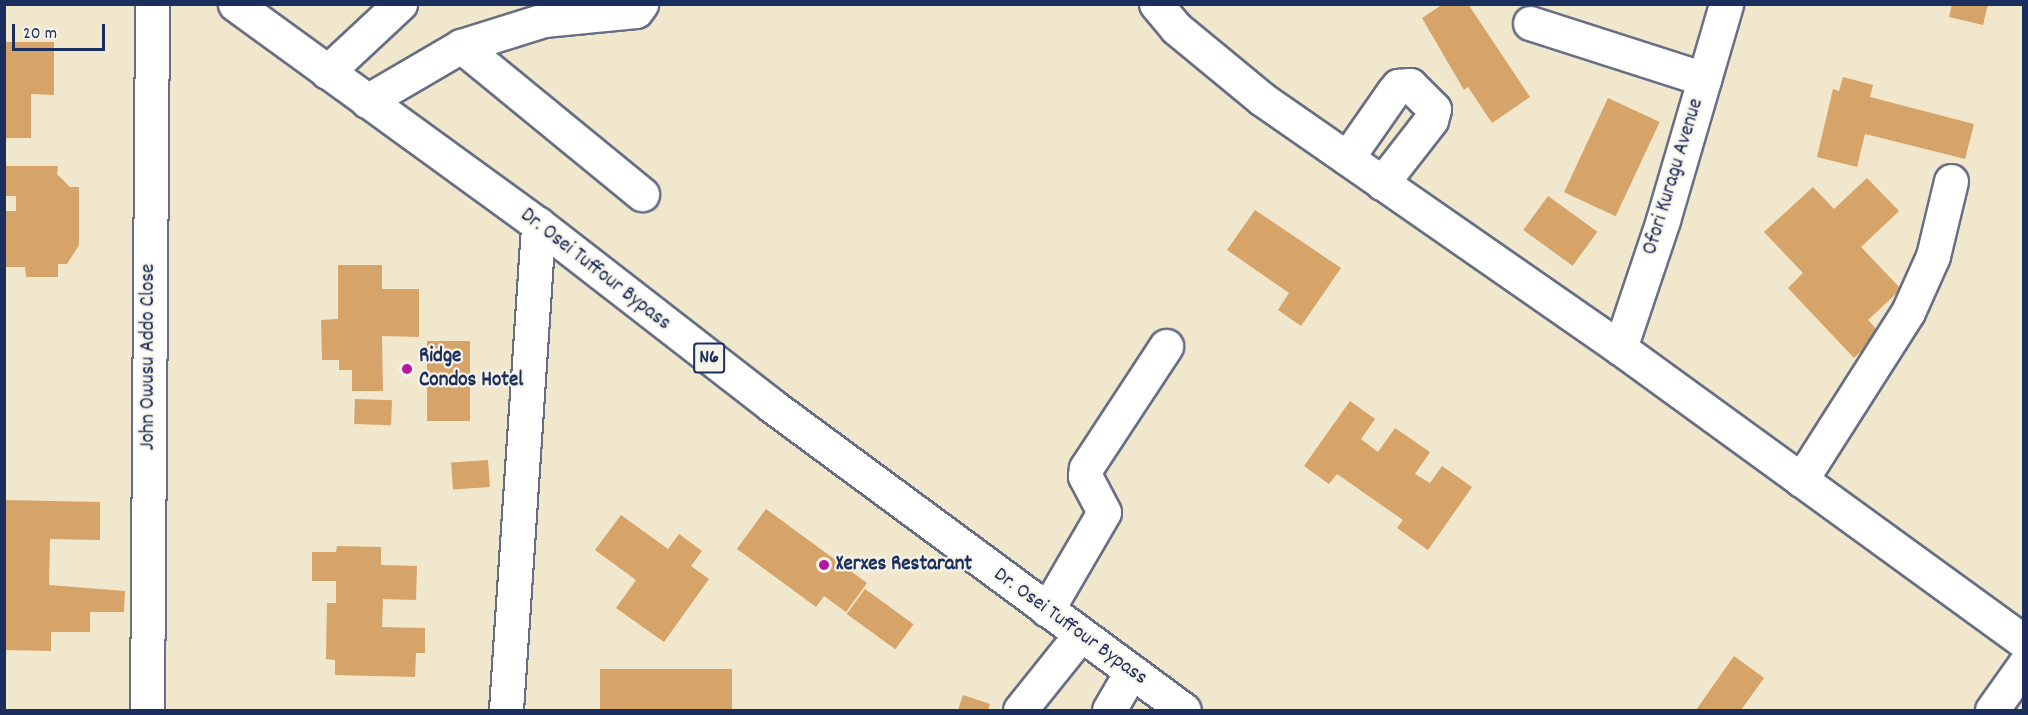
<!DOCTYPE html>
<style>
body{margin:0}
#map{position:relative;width:2028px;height:715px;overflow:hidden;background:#f0e7cd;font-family:Dekko,sans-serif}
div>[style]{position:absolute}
.building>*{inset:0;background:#d6a368;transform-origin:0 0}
.roads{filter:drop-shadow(2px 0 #666f85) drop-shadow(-2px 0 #666f85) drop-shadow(0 2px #666f85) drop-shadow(0 -2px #666f85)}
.minor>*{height:33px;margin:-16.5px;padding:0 16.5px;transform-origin:16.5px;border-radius:16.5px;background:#fff}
.highway>*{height:33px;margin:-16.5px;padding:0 16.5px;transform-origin:16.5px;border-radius:16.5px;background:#fff}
.dots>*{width:16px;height:16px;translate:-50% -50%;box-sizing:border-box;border:3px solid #f7f3e8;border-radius:50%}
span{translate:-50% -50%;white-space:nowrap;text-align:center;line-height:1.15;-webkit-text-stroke:4.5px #f7f3e8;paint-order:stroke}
.shield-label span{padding:2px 4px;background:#f7f3e8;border:2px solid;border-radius:4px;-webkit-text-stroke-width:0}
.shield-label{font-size:20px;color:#1b2f5e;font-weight:700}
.street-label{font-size:21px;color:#1b2f5e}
.poi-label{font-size:21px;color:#1b2f5e;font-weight:700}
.left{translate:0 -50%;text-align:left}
.frame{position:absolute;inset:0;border:6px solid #1b2f5e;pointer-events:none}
.scale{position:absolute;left:12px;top:24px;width:93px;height:27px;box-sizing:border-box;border:3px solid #1b2f5e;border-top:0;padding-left:8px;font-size:18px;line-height:21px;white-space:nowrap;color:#1b2f5e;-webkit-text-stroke:4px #f7f3e8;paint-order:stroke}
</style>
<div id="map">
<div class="building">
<i style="clip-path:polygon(1443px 4px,1468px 4px,1530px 97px,1492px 123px,1468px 87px,1464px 90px,1422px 18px)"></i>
<i style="clip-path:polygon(1952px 4px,1988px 4px,1983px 25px,1949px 17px)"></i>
<i style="clip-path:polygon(4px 42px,54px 42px,54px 95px,31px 94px,31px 138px,4px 138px)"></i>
<i style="clip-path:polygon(1843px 77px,1873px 85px,1870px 97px,1974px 124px,1965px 159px,1865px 134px,1857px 167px,1817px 157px,1833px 89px,1839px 91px)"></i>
<i style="left:1608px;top:98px;width:57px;height:104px;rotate:25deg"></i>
<i style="clip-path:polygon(4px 166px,58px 166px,57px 174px,70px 187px,79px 187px,79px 245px,67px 264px,58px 264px,58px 277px,26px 277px,25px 267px,4px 267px,4px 211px,16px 211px,16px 196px,4px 196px)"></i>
<i style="clip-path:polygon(1867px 178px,1899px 211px,1861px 247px,1901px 289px,1868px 320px,1880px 333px,1854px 358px,1788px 288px,1803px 273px,1764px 232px,1813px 187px,1834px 209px)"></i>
<i style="left:1548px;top:196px;width:61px;height:42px;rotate:36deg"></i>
<i style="clip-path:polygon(1255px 210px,1341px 268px,1301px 326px,1278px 310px,1289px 293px,1227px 250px)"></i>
<i style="clip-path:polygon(338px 265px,382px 265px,382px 289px,419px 289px,419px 337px,382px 336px,383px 391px,352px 391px,352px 370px,339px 370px,339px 360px,322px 360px,321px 320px,338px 319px)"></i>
<i style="left:427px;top:341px;width:43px;height:80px"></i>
<i style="left:355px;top:399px;width:37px;height:25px;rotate:2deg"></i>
<i style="clip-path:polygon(1350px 401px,1375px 419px,1361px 439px,1378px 452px,1395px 428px,1430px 452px,1415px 474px,1430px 483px,1442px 466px,1472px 487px,1428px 550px,1397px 528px,1403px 520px,1337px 474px,1329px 484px,1304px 466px)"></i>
<i style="left:488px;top:460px;width:27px;height:37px;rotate:86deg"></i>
<i style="clip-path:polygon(4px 500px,100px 502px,100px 540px,50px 539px,49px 585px,125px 591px,124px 612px,90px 612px,90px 632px,51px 632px,51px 651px,4px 650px)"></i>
<i style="clip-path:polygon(766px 509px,867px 583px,846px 612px,824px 596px,816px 607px,737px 549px)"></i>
<i style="clip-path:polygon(621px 515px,668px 549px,679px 534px,702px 551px,691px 566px,709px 579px,664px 642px,616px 608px,636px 580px,595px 550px)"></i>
<i style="clip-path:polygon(337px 546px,381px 547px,381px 565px,417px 566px,416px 600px,383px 599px,382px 627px,425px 628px,425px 653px,416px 653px,415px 677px,335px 675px,335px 660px,326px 659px,327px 603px,336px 603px,336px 581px,312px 581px,312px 552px,336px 552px)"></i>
<i style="left:865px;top:589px;width:60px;height:31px;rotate:36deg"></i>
<i style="clip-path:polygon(1734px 656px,1764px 678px,1741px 710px,1696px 710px)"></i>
<i style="left:600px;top:669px;width:132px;height:41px"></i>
<i style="clip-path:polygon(963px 695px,990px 704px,988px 710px,958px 710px)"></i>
</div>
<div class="roads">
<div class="minor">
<i style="left:1156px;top:4px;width:31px;rotate:50deg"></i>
<i style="left:1176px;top:28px;width:112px;rotate:39.5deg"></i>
<i style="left:1262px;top:99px;width:436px;rotate:34.8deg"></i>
<i style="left:1620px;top:348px;width:499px;rotate:36deg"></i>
<i style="left:1530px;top:23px;width:183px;rotate:17.8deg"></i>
<i style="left:461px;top:46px;width:234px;rotate:39.3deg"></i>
<i style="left:327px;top:72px;width:100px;rotate:-43deg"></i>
<i style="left:367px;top:101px;width:109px;rotate:-30.3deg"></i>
<i style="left:461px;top:46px;width:87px;rotate:-17.4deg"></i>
<i style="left:544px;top:20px;width:92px;rotate:-5.6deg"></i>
<i style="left:636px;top:11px;width:9px;rotate:-54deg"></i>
<i style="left:1347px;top:158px;width:80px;rotate:-55.1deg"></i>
<i style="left:1393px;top:92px;width:8px;rotate:-50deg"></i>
<i style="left:1398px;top:86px;width:12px;rotate:-5deg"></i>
<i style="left:1410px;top:85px;width:34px;rotate:45deg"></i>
<i style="left:1434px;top:109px;width:11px;rotate:105deg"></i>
<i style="left:1431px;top:120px;width:80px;rotate:127.9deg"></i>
<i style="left:1620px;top:348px;width:135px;rotate:-71.4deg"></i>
<i style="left:1663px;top:220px;width:225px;rotate:-73.7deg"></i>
<i style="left:1801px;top:480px;width:199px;rotate:-57.5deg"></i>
<i style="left:1908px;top:312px;width:61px;rotate:-65.9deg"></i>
<i style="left:1933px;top:256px;width:77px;rotate:-76.5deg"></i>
<i style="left:1047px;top:610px;width:113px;rotate:-59.8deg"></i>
<i style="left:1104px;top:512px;width:41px;rotate:-117.8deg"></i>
<i style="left:1085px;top:476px;width:8px;rotate:-83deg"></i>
<i style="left:1086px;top:468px;width:146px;rotate:-56.7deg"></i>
<i style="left:147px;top:710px;width:706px;rotate:-89.59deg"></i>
<i style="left:506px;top:710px;width:487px;rotate:-86.2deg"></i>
<i style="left:1020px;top:710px;width:96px;rotate:-51.3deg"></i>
<i style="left:1109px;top:710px;width:44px;rotate:-59.9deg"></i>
<i style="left:1992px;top:710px;width:55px;rotate:-54.6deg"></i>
</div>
<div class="highway">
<i style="left:235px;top:4px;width:374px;rotate:36deg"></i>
<i style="left:538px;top:224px;width:295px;rotate:37.8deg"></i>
<i style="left:771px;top:405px;width:513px;rotate:36.45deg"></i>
</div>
</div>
<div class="dots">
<i style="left:407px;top:369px;background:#b5179e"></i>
<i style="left:824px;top:565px;background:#b5179e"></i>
</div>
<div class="shield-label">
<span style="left:709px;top:358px">N6</span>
</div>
<div class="street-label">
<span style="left:1674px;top:177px;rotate:-73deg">Ofori Kuragu Avenue</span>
<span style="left:595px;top:270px;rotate:38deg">Dr. Osei Tuffour Bypass</span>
<span style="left:149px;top:357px;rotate:-90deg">John Owusu Addo Close</span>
<span style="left:1070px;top:627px;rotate:36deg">Dr. Osei Tuffour Bypass</span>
</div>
<div class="poi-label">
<span class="left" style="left:419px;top:369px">Ridge<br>Condos Hotel</span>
<span class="left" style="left:836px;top:565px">Xerxes Restarant</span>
</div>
<div class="frame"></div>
<div class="scale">20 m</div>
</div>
